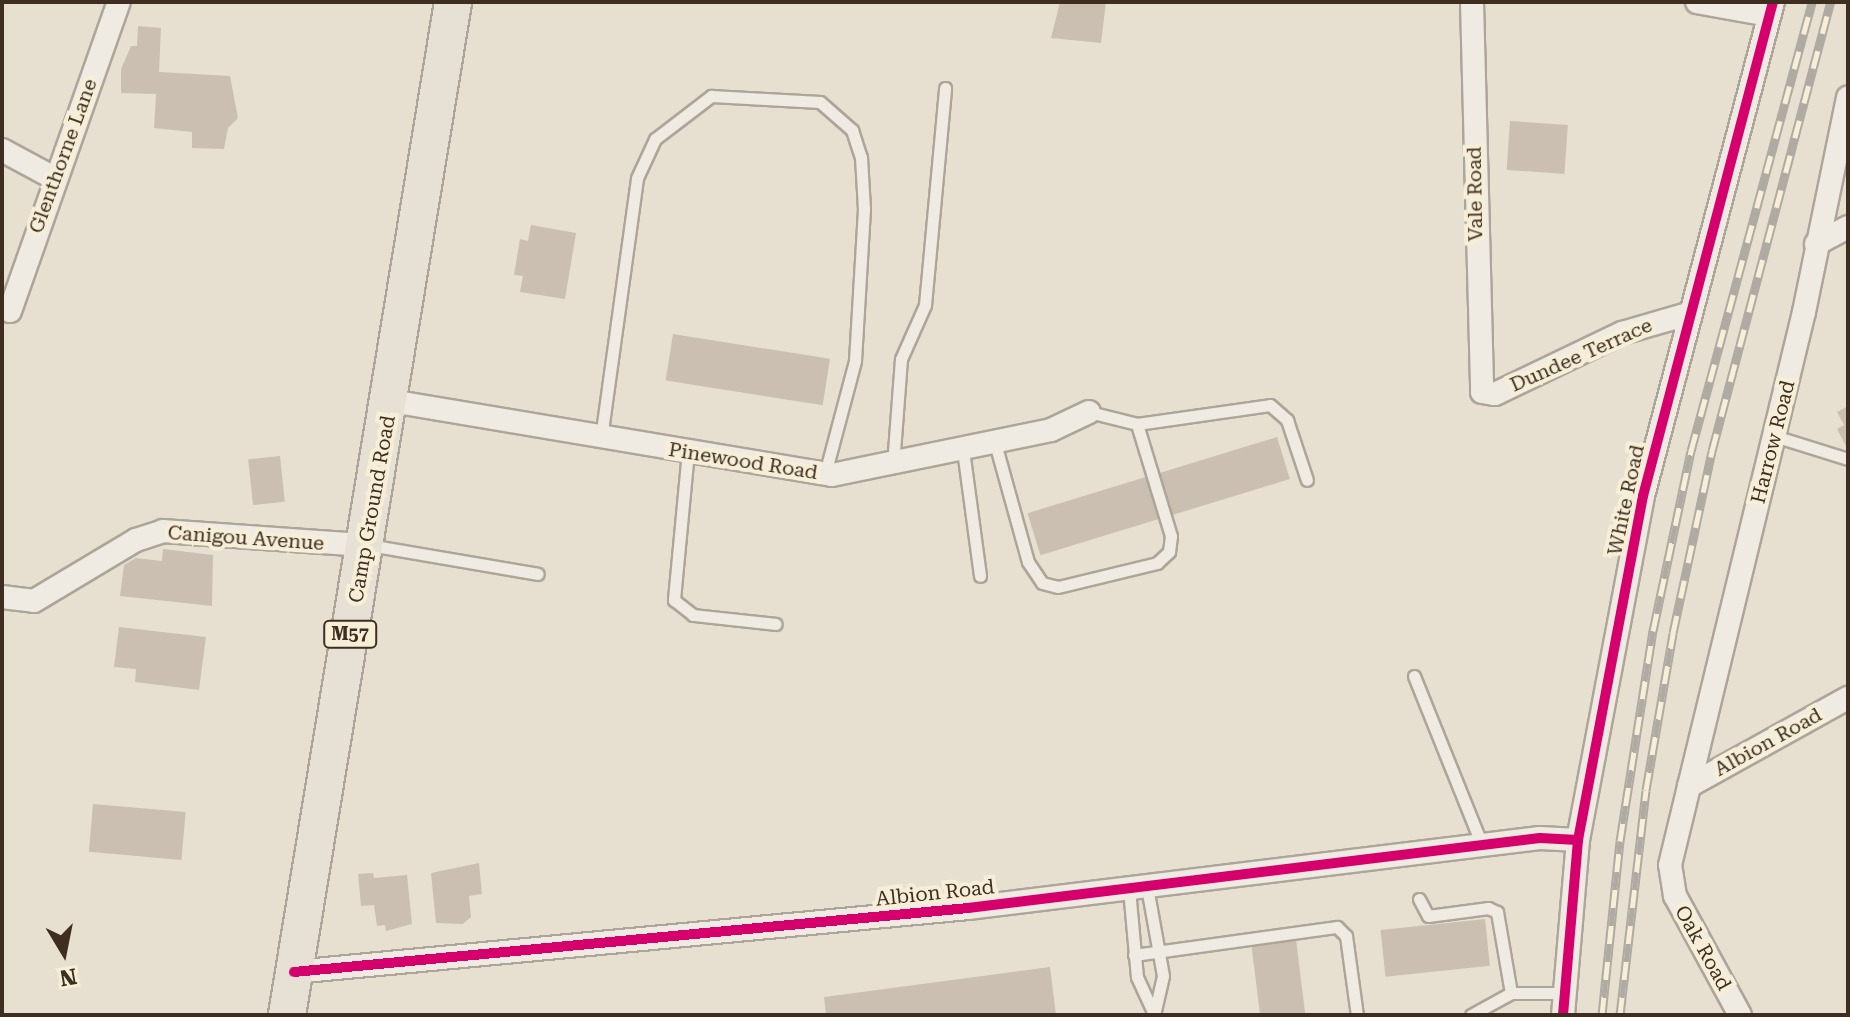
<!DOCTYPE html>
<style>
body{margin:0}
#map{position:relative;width:1850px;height:1017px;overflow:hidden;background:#e7e0d1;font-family:"Roboto Serif",serif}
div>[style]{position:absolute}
.building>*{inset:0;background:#cbbfb2;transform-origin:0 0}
.roads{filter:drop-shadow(2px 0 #ada599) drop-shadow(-2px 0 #ada599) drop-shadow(0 2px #ada599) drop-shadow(0 -2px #ada599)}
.lane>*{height:11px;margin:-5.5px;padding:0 5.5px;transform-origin:5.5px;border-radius:5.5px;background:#efebe3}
.street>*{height:22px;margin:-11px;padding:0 11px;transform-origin:11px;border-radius:11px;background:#efebe3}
.primary>*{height:36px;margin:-18px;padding:0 18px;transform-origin:18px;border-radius:18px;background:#e6e1d4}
.rail>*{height:9px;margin-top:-4.5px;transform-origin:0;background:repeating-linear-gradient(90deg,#f7eed8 0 18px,#afaaa2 0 36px);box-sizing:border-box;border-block:2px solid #afaaa2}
.cycleway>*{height:10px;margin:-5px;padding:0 5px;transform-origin:5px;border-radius:5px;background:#d6006c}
span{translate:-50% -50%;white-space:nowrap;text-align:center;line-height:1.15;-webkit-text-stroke:8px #f7eed8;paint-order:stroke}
.shield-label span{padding:2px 6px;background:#f7eed8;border:2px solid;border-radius:6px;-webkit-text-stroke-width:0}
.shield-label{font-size:18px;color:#3d2e20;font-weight:700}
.street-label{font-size:20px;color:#3d2e20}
.frame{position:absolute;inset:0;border:4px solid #3d2e20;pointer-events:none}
.north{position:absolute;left:24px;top:913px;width:80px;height:80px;-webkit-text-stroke:6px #f7eed8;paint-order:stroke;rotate:170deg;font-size:22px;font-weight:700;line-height:32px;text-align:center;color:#3d2e20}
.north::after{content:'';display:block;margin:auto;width:28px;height:36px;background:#3d2e20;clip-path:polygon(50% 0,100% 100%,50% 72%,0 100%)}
</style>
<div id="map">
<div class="building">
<i style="clip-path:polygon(1060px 2px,1106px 2px,1101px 43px,1051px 38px)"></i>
<i style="clip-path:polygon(138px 26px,161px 28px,159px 72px,230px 76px,238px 118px,228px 128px,224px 149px,192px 148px,192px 132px,154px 128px,156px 94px,121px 93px,121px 69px,131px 46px,137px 46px)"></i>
<i style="left:1510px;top:121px;width:58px;height:49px;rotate:4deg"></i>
<i style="clip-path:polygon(531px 225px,576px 233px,565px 299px,520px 292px,523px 276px,514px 275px,520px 239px,528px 241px)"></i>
<i style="left:673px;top:334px;width:159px;height:47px;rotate:9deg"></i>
<i style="clip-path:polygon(1848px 406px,1848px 450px,1837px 429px,1844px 425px,1837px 412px)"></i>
<i style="left:1277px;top:437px;width:44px;height:127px;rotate:73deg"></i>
<i style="left:280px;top:456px;width:46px;height:32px;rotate:84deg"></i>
<i style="left:1149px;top:476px;width:44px;height:127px;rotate:73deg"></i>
<i style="clip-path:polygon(163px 549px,213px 555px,212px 606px,120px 596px,124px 565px,136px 558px,162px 561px)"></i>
<i style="clip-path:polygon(119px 627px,206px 637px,199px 690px,135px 682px,136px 669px,114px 667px)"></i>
<i style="left:93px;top:804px;width:93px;height:48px;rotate:5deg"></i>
<i style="clip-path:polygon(479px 863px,482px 894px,469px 896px,471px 917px,463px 924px,436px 923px,431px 873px)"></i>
<i style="clip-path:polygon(373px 873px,374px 878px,407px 875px,412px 924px,386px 931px,385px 925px,377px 926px,374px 905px,361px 906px,358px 874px)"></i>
<i style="left:1485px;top:919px;width:47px;height:105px;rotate:84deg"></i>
<i style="left:1296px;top:939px;width:77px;height:45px;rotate:83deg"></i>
<i style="clip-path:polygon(1050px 967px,1056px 1015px,826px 1015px,824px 997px)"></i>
</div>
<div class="roads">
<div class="lane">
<i style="left:1089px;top:412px;width:49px;rotate:14deg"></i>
<i style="left:1774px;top:436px;width:77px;rotate:17.3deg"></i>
<i style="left:601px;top:438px;width:262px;rotate:-82.1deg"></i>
<i style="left:637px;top:178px;width:43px;rotate:-65.2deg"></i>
<i style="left:655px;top:139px;width:71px;rotate:-37.5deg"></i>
<i style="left:711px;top:96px;width:109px;rotate:3.2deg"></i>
<i style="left:820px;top:102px;width:43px;rotate:41.2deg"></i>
<i style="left:852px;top:130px;width:28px;rotate:72deg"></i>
<i style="left:861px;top:157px;width:52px;rotate:86.7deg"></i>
<i style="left:864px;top:209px;width:152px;rotate:93.4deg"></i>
<i style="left:855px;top:361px;width:117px;rotate:104.9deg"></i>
<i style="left:995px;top:443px;width:123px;rotate:74.5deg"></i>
<i style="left:1028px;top:562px;width:25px;rotate:56deg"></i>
<i style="left:1042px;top:583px;width:16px;rotate:14deg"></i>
<i style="left:1058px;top:587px;width:102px;rotate:-13.6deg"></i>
<i style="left:1157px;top:563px;width:16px;rotate:-43deg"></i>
<i style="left:1169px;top:552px;width:16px;rotate:-83deg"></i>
<i style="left:1171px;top:536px;width:117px;rotate:-106.9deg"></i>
<i style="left:1137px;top:424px;width:134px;rotate:-8.1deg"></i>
<i style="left:1270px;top:405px;width:23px;rotate:41deg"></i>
<i style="left:1287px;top:420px;width:63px;rotate:71.6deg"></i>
<i style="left:963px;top:450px;width:127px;rotate:82.3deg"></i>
<i style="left:688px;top:451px;width:150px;rotate:95.4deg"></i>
<i style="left:674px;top:600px;width:24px;rotate:38deg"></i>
<i style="left:693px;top:615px;width:83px;rotate:6.2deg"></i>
<i style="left:893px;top:465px;width:106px;rotate:-85.7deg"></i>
<i style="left:901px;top:359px;width:59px;rotate:-66deg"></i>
<i style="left:925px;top:305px;width:218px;rotate:-84.7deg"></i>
<i style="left:369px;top:545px;width:171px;rotate:9.7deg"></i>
<i style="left:1414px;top:676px;width:182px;rotate:68.1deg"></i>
<i style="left:1147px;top:887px;width:90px;rotate:79.8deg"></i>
<i style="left:1163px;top:976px;width:40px;rotate:103deg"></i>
<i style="left:1129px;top:889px;width:88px;rotate:84.8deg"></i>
<i style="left:1137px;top:977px;width:41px;rotate:65.3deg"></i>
<i style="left:1419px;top:899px;width:19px;rotate:62deg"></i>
<i style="left:1428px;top:916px;width:61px;rotate:-7.6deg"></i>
<i style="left:1488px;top:908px;width:10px;rotate:24deg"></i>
<i style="left:1497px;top:912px;width:82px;rotate:80.2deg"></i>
<i style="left:1134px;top:955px;width:205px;rotate:-7.9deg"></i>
<i style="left:1337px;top:927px;width:13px;rotate:45deg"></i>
<i style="left:1346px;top:936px;width:80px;rotate:82.1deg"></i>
<i style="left:1471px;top:1015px;width:46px;rotate:-28.8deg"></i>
<i style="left:1511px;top:993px;width:53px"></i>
</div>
<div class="street">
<i style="left:1472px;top:2px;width:390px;rotate:88.5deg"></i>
<i style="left:1482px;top:392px;width:13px;rotate:9deg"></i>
<i style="left:1495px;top:394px;width:141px;rotate:-25.7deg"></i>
<i style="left:1622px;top:333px;width:69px;rotate:-16.1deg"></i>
<i style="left:1697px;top:2px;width:73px;rotate:10.2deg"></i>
<i style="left:2px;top:150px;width:59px;rotate:28.3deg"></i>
<i style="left:1816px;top:244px;width:36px;rotate:-28deg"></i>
<i style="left:10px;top:311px;width:328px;rotate:-70.6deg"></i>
<i style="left:391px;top:401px;width:447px;rotate:9.5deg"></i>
<i style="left:832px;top:475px;width:224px;rotate:-11.6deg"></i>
<i style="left:1051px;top:430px;width:42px;rotate:-25.3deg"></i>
<i style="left:2px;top:597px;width:32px;rotate:7deg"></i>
<i style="left:34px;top:601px;width:119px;rotate:-30.9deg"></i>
<i style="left:136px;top:540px;width:28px;rotate:-18deg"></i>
<i style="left:163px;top:531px;width:202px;rotate:4deg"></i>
<i style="left:1689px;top:786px;width:182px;rotate:-29deg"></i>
<i style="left:294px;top:972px;width:677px;rotate:-5.42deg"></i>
<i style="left:968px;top:908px;width:576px;rotate:-6.98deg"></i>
<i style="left:1540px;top:838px;width:38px;rotate:3deg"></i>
<i style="left:1563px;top:1015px;width:176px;rotate:-85.1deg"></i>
<i style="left:1578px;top:840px;width:350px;rotate:-79.3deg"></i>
<i style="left:1643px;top:496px;width:511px;rotate:-75.26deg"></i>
<i style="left:1740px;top:1015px;width:136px;rotate:-118.6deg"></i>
<i style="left:1675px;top:896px;width:31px;rotate:-99deg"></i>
<i style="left:1670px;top:865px;width:569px;rotate:-76.38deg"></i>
<i style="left:1804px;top:312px;width:219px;rotate:-78.4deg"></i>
</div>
<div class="primary">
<i style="left:287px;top:1015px;width:1027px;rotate:-80.69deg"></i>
</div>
</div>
<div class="rail">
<i style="left:1602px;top:1015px;width:175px;rotate:-84.1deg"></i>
<i style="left:1620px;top:841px;width:213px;rotate:-81.1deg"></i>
<i style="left:1653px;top:631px;width:184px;rotate:-78.1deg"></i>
<i style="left:1691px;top:451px;width:465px;rotate:-74.9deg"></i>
<i style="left:1620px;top:1015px;width:226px;rotate:-83.4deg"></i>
<i style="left:1646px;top:790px;width:159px;rotate:-80.2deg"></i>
<i style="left:1673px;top:633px;width:186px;rotate:-77.9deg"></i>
<i style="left:1712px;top:451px;width:465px;rotate:-75.2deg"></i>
</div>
<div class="cycleway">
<i style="left:294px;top:972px;width:677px;rotate:-5.42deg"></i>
<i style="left:968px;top:908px;width:576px;rotate:-6.98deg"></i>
<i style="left:1540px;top:838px;width:38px;rotate:3deg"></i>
<i style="left:1563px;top:1015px;width:176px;rotate:-85.1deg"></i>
<i style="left:1578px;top:840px;width:350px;rotate:-79.3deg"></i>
<i style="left:1643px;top:496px;width:511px;rotate:-75.26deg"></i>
</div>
<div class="shield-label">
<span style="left:350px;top:634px">M57</span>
</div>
<div class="street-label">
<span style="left:63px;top:156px;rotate:-70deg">Glenthorne Lane</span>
<span style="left:1475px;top:194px;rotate:-91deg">Vale Road</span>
<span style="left:1581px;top:355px;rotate:-24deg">Dundee Terrace</span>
<span style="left:1773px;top:442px;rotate:-76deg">Harrow Road</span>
<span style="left:743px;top:461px;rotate:9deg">Pinewood Road</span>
<span style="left:1626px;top:500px;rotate:-78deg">White Road</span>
<span style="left:372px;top:509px;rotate:-80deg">Camp Ground Road</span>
<span style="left:246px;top:538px;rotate:4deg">Canigou Avenue</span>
<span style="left:1768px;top:742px;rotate:-29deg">Albion Road</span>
<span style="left:935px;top:893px;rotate:-6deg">Albion Road</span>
<span style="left:1703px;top:948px;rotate:61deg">Oak Road</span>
</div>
<div class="frame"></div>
<div class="north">N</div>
</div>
